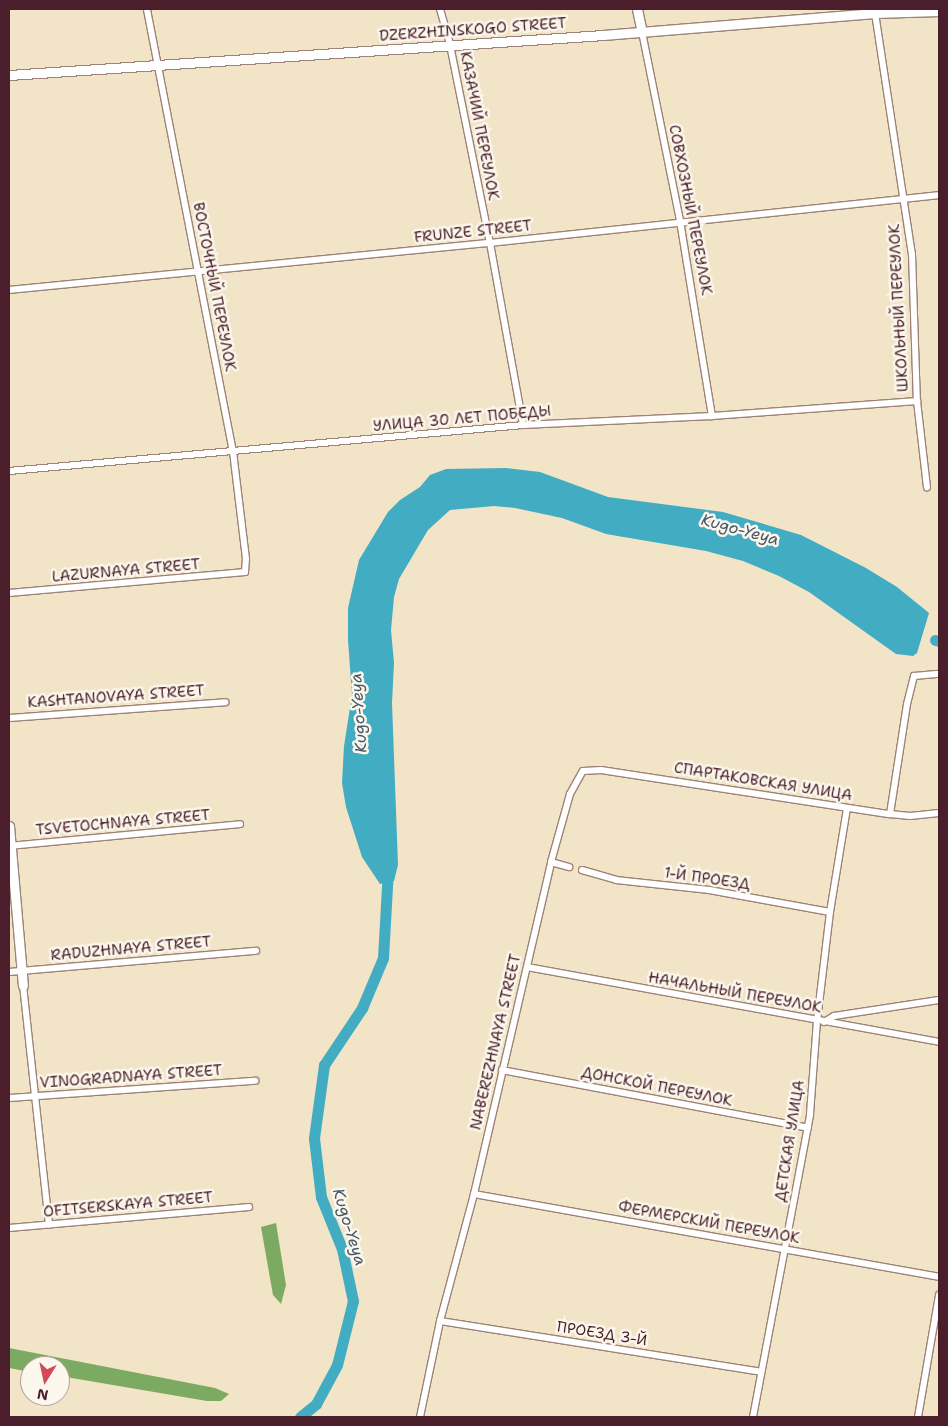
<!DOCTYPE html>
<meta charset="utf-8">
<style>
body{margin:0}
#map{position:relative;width:948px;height:1426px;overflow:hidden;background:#f1e4c7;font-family:"Shantell Sans",sans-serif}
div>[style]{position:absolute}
.forest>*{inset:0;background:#7daa63}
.water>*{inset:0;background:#42acc2}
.river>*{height:11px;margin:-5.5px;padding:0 5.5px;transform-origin:5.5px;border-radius:5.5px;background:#42acc2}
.roads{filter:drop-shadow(1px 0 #9e8279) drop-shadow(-1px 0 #9e8279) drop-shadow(0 1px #9e8279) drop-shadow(0 -1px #9e8279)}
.street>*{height:6px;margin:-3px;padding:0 3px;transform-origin:3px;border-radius:3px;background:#fff}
.secondary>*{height:9px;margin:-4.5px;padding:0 4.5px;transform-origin:4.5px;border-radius:4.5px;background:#fff}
span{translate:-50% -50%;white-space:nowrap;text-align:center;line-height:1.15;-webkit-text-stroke:5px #fbf7ec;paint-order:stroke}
.street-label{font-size:15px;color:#4a1f2b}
.water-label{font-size:16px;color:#475767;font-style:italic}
.frame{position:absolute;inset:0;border:10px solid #4a1f2b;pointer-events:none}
.north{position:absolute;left:20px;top:1356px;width:50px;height:50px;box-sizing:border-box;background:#fbf7ec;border:1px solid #b4a19f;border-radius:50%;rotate:190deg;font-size:14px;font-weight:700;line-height:20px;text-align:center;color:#4a1f2b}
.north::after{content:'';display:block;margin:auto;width:18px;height:22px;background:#d1495b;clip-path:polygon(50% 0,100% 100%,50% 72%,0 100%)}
</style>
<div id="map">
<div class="forest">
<i style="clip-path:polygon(276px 1223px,286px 1285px,281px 1304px,273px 1295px,261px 1227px)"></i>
<i style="clip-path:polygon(9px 1348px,215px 1388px,229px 1394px,221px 1401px,207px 1401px,60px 1376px,60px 1366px,30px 1366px,30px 1372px,9px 1368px)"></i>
</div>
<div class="water">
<i style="clip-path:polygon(506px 468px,540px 472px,608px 497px,723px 512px,801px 535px,866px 568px,897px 587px,929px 613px,917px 653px,913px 656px,896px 654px,809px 592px,779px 576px,743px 561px,706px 551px,606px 534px,562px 518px,515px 508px,494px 506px,450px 510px,428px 530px,399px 579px,394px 597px,391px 630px,394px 663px,392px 703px,398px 865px,394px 881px,380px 884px,362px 857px,346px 807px,342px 783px,344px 746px,352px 695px,348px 640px,348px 608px,359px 560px,388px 512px,400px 500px,420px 487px,430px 475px,446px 469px)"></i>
</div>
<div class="river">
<i style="left:935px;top:640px;width:4px;rotate:14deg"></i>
<i style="left:300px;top:1417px;width:21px;rotate:-39deg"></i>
<i style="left:316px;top:1404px;width:44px;rotate:-61.7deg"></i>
<i style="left:337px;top:1365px;width:66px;rotate:-76deg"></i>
<i style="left:353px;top:1301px;width:53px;rotate:-101.9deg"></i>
<i style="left:342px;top:1249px;width:56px;rotate:-112deg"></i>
<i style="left:321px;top:1197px;width:59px;rotate:-96.8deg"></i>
<i style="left:314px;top:1138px;width:74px;rotate:-82.2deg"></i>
<i style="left:324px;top:1065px;width:69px;rotate:-56.3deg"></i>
<i style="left:362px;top:1008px;width:54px;rotate:-67.2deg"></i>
<i style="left:383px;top:958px;width:89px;rotate:-86.8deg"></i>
</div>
<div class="roads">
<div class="street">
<i style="left:440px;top:9px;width:37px;rotate:74deg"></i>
<i style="left:450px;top:45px;width:202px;rotate:78.6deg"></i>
<i style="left:490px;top:243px;width:185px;rotate:79.7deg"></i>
<i style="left:875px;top:13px;width:244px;rotate:81.3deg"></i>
<i style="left:912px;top:254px;width:147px;rotate:88.1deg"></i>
<i style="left:917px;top:401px;width:87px;rotate:83.4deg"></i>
<i style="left:642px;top:32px;width:193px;rotate:78.6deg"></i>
<i style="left:680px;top:221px;width:198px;rotate:80.7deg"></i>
<i style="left:9px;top:290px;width:483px;rotate:-5.6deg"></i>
<i style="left:490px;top:243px;width:452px;rotate:-6.1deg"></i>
<i style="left:9px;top:471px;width:516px;rotate:-5.11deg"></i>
<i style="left:523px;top:425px;width:189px;rotate:-2.7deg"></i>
<i style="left:712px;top:416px;width:206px;rotate:-4.2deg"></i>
<i style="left:9px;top:593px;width:237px;rotate:-5.1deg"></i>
<i style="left:245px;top:572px;width:13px;rotate:-86deg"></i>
<i style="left:246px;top:559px;width:108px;rotate:-96.9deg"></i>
<i style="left:233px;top:452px;width:451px;rotate:-101deg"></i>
<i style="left:9px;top:718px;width:217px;rotate:-4.2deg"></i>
<i style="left:890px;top:814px;width:111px;rotate:-81.2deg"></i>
<i style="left:907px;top:704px;width:29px;rotate:-76deg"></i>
<i style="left:914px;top:676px;width:25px;rotate:-5deg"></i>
<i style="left:9px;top:846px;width:232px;rotate:-5.4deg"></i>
<i style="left:551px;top:862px;width:19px;rotate:16deg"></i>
<i style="left:582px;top:870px;width:35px;rotate:16deg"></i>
<i style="left:616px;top:880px;width:94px;rotate:6.1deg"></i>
<i style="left:709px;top:890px;width:123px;rotate:10.3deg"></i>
<i style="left:527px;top:967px;width:419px;rotate:10.3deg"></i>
<i style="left:9px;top:972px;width:248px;rotate:-4.9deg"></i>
<i style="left:23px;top:985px;width:241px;rotate:83.8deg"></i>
<i style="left:824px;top:1022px;width:12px;rotate:-31deg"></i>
<i style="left:834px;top:1016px;width:106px;rotate:-8.7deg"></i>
<i style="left:502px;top:1070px;width:311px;rotate:10.7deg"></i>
<i style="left:9px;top:1098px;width:247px;rotate:-4deg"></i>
<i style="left:474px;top:1194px;width:472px;rotate:10.1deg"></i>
<i style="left:9px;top:1228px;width:241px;rotate:-5deg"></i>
<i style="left:440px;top:1321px;width:325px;rotate:9deg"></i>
<i style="left:420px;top:1417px;width:98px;rotate:-78.2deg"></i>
<i style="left:440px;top:1321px;width:131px;rotate:-75deg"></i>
<i style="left:474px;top:1194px;width:341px;rotate:-76.9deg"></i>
<i style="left:551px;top:862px;width:71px;rotate:-74.4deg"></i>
<i style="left:570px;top:794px;width:26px;rotate:-61deg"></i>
<i style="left:583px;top:771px;width:18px;rotate:-3deg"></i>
<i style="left:601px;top:770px;width:292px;rotate:8.7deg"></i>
<i style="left:890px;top:814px;width:20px;rotate:6deg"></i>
<i style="left:910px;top:816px;width:29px;rotate:-6deg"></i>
<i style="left:753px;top:1417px;width:308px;rotate:-79.3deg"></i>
<i style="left:810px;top:1114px;width:93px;rotate:-85.7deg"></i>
<i style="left:817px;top:1021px;width:110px;rotate:-83.2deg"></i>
<i style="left:830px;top:912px;width:105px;rotate:-80.7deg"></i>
<i style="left:918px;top:1417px;width:124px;rotate:-80.2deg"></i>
</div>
<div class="secondary">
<i style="left:637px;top:9px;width:24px;rotate:78deg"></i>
<i style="left:9px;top:75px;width:595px;rotate:-3.85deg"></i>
<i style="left:603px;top:35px;width:273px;rotate:-4.6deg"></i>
<i style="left:875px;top:13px;width:64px;rotate:-1.8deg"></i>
<i style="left:9px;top:826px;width:160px;rotate:85deg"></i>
</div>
</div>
<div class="street-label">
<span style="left:473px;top:30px;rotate:-4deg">DZERZHINSKOGO STREET</span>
<span style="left:479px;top:126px;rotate:79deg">КАЗАЧИЙ ПЕРЕУЛОК</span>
<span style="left:690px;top:210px;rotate:79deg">СОВХОЗНЫЙ ПЕРЕУЛОК</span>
<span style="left:473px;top:232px;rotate:-6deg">FRUNZE STREET</span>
<span style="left:214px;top:287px;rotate:79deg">ВОСТОЧНЫЙ ПЕРЕУЛОК</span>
<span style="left:899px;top:308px;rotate:-93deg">ШКОЛЬНЫЙ ПЕРЕУЛОК</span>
<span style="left:462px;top:419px;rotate:-5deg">УЛИЦА 30 ЛЕТ ПОБЕДЫ</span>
<span style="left:126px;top:571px;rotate:-5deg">LAZURNAYA STREET</span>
<span style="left:116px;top:697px;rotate:-4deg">KASHTANOVAYA STREET</span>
<span style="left:763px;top:782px;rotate:9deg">СПАРТАКОВСКАЯ УЛИЦА</span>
<span style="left:123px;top:823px;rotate:-5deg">TSVETOCHNAYA STREET</span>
<span style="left:707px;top:879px;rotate:8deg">1-Й ПРОЕЗД</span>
<span style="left:131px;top:949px;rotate:-5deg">RADUZHNAYA STREET</span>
<span style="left:735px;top:993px;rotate:10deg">НАЧАЛЬНЫЙ ПЕРЕУЛОК</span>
<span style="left:496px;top:1042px;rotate:-77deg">NABEREZHNAYA STREET</span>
<span style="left:131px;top:1077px;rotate:-4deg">VINOGRADNAYA STREET</span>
<span style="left:657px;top:1087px;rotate:11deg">ДОНСКОЙ ПЕРЕУЛОК</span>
<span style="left:790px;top:1141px;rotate:-81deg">ДЕТСКАЯ УЛИЦА</span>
<span style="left:128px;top:1205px;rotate:-5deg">OFITSERSKAYA STREET</span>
<span style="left:709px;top:1223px;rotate:10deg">ФЕРМЕРСКИЙ ПЕРЕУЛОК</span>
<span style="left:602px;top:1334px;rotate:9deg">ПРОЕЗД 3-Й</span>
</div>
<div class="water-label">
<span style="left:740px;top:530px;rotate:15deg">Kugo-Yeya</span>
<span style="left:359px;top:713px;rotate:-94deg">Kugo-Yeya</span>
<span style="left:349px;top:1227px;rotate:73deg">Kugo-Yeya</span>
</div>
<div class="frame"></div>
<div class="north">N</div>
</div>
